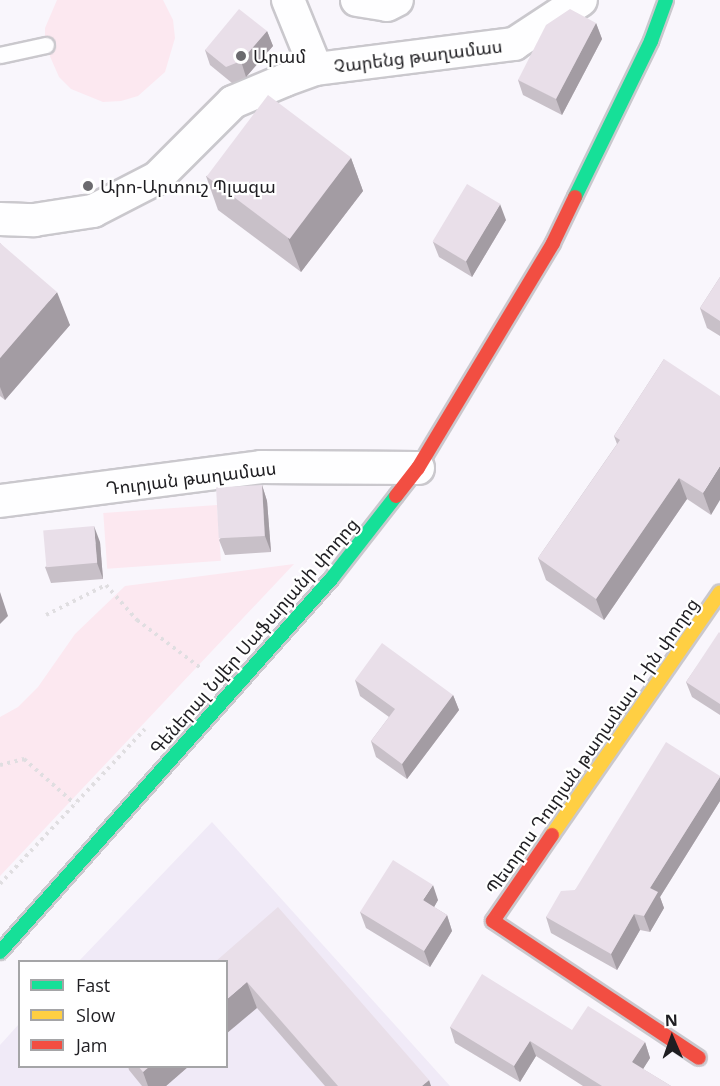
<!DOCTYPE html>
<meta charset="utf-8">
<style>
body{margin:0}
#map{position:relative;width:720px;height:1086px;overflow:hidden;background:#f9f6fc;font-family:"Open Sans","Noto Sans Armenian",sans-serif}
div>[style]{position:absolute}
.built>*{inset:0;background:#f0eaf7}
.green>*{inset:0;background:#fce8f0;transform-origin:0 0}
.path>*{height:4px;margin-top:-2px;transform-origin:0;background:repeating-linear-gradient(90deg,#e0dee1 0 3px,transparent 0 7.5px)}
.roads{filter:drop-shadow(2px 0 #cac8cd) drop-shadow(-2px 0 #cac8cd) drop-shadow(0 2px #cac8cd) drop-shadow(0 -2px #cac8cd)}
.lane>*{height:15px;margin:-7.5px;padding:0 7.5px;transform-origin:7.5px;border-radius:7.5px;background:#fefeff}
.street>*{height:32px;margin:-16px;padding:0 16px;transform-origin:16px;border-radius:16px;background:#fefeff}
.fast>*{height:14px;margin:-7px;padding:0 7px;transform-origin:7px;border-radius:7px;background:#16e098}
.slow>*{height:14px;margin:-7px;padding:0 7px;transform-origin:7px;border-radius:7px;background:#ffcf43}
.jam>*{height:14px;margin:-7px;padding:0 7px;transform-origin:7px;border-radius:7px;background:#f24e42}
.wall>*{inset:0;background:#c8c0c8}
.shaded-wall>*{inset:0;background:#a39ca3}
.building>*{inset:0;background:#e9dfe9;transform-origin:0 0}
.dots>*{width:16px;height:16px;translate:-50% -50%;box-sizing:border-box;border:3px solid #fff;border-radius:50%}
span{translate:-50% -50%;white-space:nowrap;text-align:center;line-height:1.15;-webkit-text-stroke:4.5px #fff;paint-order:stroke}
.poi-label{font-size:18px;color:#1f1e22}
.left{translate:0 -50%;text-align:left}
.street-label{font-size:18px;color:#1f1e22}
.legend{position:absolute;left:18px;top:960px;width:210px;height:108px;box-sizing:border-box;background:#fff;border:2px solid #a5a5a7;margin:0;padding:8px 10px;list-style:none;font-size:18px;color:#1f1e22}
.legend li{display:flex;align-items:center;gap:12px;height:30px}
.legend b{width:30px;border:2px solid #a5a5a7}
.north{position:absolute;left:642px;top:1008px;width:60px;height:60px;-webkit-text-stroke:4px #fff;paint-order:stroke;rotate:358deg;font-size:16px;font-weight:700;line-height:24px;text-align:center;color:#1f1e22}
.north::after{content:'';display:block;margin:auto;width:21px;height:27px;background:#1f1e22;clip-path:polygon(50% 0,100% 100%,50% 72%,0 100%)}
</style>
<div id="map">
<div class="built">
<i style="clip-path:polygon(212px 822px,450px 1086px,0 1086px,0 1045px,19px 1024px,20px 1066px,226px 1066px,226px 962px,79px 961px)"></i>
</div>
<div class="green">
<i style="clip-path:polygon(57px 0,163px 0,173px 20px,175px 38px,165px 72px,138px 96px,121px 101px,103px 102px,71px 89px,59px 77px,45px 45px,45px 28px)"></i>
<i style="left:217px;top:505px;width:56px;height:114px;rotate:86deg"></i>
<i style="clip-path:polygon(294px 564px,0 876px,0 717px,18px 707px,38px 687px,75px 634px,125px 586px)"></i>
</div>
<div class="path">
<i style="left:46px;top:615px;width:67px;rotate:-26.6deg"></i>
<i style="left:106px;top:585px;width:47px;rotate:48.5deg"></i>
<i style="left:137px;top:620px;width:81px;rotate:37deg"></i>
<i style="left:0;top:765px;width:25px;rotate:-14deg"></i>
<i style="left:24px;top:759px;width:68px;rotate:41.4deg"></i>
<i style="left:0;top:884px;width:212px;rotate:-46.9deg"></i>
</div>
<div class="roads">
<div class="lane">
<i style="left:0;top:55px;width:47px;rotate:-12.3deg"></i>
</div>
<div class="street">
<i style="left:288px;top:0;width:74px;rotate:67.9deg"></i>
<i style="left:357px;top:0;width:30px;rotate:9deg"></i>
<i style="left:387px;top:5px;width:11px;rotate:-27deg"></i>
<i style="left:0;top:219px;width:34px;rotate:2deg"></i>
<i style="left:34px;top:220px;width:60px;rotate:-8.7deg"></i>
<i style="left:93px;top:211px;width:72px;rotate:-27.3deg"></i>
<i style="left:157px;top:178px;width:107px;rotate:-45deg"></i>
<i style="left:233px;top:102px;width:56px;rotate:-22.9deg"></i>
<i style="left:285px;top:80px;width:33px;rotate:-20deg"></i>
<i style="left:316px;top:69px;width:200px;rotate:-7.2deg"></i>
<i style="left:514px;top:44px;width:80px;rotate:-33.3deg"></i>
<i style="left:0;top:501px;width:263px;rotate:-7.4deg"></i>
<i style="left:261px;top:467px;width:157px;rotate:0.4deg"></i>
</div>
<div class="fast">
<i style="left:575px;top:197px;width:174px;rotate:-64deg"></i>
<i style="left:651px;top:41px;width:44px;rotate:-69.9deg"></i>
<i style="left:0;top:952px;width:500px;rotate:-48.4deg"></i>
<i style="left:332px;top:578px;width:104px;rotate:-52deg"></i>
</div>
<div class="slow">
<i style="left:552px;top:835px;width:295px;rotate:-55.3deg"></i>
</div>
<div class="jam">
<i style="left:396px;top:496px;width:36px;rotate:-52deg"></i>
<i style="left:418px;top:468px;width:262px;rotate:-59deg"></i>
<i style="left:553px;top:243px;width:51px;rotate:-64.4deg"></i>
<i style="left:552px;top:835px;width:104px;rotate:124.5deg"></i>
<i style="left:493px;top:921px;width:247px;rotate:33.6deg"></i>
</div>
</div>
<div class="wall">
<i style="clip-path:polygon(596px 23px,602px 39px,562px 115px,523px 95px,518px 80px)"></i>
<i style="clip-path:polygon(267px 31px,273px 46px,246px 77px,232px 83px,210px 65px,205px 50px)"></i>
<i style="clip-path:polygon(351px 158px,363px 191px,301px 272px,218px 210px,206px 176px)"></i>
<i style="clip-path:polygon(506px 220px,472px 277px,439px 257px,433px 242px)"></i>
<i style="clip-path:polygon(0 243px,70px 325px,5px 400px,0 396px)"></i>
<i style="clip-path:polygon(720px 277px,720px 336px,707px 328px,700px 308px)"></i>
<i style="clip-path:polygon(664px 359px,711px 515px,687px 499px,604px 620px,546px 580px,538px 558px,617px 444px,614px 436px)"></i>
<i style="clip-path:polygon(262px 485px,267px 501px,271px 552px,225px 555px,219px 540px)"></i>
<i style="clip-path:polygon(100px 542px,103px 579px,51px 583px,45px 567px)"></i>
<i style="clip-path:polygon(720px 633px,720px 715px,692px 697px,686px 682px)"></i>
<i style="clip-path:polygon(355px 680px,453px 695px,459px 710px,407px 779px,376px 757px,371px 741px,389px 717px,360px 696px)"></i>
<i style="clip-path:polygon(720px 776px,720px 801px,660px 897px,664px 908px,650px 932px,640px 930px,617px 970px,551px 933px,546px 917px,575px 890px)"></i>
<i style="clip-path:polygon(438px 900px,434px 907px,447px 915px,452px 931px,430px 967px,366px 928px,360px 912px)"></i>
<i style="clip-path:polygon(226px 962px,431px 1086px,325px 1086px,257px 1008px)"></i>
<i style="clip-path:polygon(450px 1027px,572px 1030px,645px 1042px,650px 1058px,643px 1069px,671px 1086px,583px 1086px,536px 1056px,520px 1082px,455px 1043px)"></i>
<i style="clip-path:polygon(128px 1066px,189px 1066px,166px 1086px,142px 1086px,129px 1070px)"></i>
</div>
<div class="shaded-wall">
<i style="clip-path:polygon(596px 23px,602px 39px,562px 115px,556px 99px)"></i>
<i style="clip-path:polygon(267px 31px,273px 46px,246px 77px,241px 61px)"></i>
<i style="clip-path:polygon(351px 158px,363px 191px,301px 272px,288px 238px)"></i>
<i style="clip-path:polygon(500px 204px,506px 220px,472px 277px,466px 261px)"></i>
<i style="clip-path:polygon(57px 292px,70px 325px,5px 400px,0 387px,0 358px)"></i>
<i style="clip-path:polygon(720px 466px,720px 500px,711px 515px,703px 493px)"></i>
<i style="clip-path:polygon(679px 478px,687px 499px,604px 620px,596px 599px)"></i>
<i style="clip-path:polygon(262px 485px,267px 501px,271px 552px,265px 536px)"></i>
<i style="clip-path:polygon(94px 526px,100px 542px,103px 579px,97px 563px)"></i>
<i style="clip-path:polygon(0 592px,8px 616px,0 624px)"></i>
<i style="clip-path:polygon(453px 695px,459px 710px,407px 779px,402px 764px)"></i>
<i style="clip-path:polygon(720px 777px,720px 801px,660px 897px,664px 908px,650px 932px,644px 916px,650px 888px)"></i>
<i style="clip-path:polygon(433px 885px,438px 900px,429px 916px,423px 900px)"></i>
<i style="clip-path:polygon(634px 914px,640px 930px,617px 970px,611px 954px)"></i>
<i style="clip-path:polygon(447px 915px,452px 931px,430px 967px,424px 951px)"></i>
<i style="clip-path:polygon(247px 982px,257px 1008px,226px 1034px,226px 1000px)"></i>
<i style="clip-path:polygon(530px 1041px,536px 1056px,520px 1082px,514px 1066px)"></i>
<i style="clip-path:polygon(645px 1042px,650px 1058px,638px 1077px,632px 1062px)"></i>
<i style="clip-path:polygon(150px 1066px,189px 1066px,166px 1086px,148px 1086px,143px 1072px)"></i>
<i style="clip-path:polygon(429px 1080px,431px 1086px,422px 1086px)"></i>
</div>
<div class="building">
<i style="clip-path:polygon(239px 9px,267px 31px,241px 61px,226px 67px,205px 50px)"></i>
<i style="clip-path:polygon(570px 9px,596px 23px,556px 99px,518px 80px,546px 25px)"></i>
<i style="left:268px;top:95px;width:104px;height:102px;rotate:37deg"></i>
<i style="left:467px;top:184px;width:39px;height:67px;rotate:31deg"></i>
<i style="clip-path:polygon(0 243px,57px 292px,0 358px)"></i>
<i style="clip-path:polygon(720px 277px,720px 321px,700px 308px)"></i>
<i style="clip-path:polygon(664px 359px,720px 396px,720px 466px,703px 493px,679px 478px,596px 599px,538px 558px,620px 440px,614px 436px)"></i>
<i style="left:262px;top:485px;width:51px;height:46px;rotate:87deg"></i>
<i style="left:94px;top:526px;width:37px;height:51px;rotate:85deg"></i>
<i style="clip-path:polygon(719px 632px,720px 633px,720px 704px,686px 682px)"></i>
<i style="clip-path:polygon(382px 643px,453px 695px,402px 764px,371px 741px,395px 709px,355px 680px)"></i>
<i style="clip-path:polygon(666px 742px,720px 776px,720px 777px,650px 888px,658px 892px,644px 916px,634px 914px,611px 954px,546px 917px,561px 891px,575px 890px)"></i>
<i style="clip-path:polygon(393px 860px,433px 885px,423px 900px,447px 915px,424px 951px,360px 912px)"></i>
<i style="clip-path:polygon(278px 907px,429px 1080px,422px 1086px,338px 1086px,247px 982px,226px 1000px,226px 962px,215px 962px)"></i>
<i style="clip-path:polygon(482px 974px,572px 1030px,588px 1006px,645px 1042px,632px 1062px,671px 1086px,602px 1086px,530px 1041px,514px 1066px,450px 1027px)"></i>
<i style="clip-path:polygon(138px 1066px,150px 1066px,143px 1072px)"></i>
</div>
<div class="dots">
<i style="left:241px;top:56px;background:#6b6a6e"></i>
<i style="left:88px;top:186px;background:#6b6a6e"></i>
</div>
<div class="poi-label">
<span class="left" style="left:253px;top:56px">Արամ</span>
<span class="left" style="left:100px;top:186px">Արո-Արտուշ Պլազա</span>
</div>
<div class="street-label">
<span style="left:418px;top:56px;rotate:-7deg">Չարենց թաղամաս</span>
<span style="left:191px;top:478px;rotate:-7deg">Դուրյան թաղամաս</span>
<span style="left:254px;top:636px;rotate:-49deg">Գեներալ Նվեր Սաֆարյանի փողոց</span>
<span style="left:592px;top:746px;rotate:-55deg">Պետրոս Դուրյան թաղամաս 1-ին փողոց</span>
</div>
<ul class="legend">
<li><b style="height:8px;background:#16e098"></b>Fast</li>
<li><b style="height:8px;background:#ffcf43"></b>Slow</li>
<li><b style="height:8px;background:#f24e42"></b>Jam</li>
</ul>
<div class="north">N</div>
</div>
